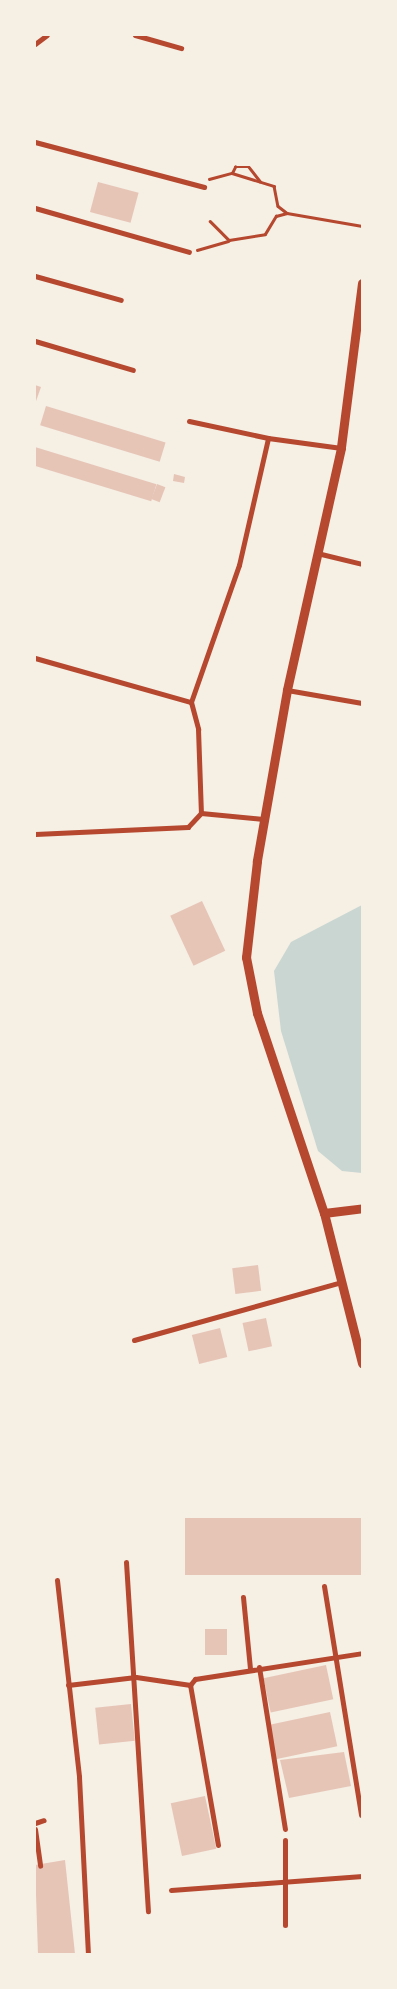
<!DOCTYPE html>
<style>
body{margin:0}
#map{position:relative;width:397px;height:1989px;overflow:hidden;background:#f6efe4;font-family:Roboto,sans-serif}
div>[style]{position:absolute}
.water>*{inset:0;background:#c9d6d2}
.building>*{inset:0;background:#e6c5b7;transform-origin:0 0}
.path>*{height:2.5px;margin:-1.25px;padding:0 1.25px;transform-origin:1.25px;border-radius:1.25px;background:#b5482f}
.minor>*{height:5px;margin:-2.5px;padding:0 2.5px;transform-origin:2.5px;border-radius:2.5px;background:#b5482f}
.tertiary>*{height:9px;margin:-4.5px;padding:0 4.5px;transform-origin:4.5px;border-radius:4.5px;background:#b5482f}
span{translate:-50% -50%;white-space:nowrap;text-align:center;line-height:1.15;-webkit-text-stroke:4px #f6efe4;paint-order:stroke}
.frame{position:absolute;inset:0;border:36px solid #f6efe4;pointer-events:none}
</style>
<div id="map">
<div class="water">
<i style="clip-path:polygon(362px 905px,362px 1173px,342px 1171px,318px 1151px,281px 1031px,274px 971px,291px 942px)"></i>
</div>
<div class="building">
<i style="left:98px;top:182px;width:42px;height:31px;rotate:15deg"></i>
<i style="clip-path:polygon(35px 385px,41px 387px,35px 404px)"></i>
<i style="left:46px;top:406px;width:125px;height:20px;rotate:17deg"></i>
<i style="left:35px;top:447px;width:127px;height:18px;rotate:17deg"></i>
<i style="clip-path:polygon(174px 474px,185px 477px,184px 483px,173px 481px)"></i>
<i style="left:157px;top:484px;width:9px;height:16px;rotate:21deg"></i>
<i style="left:202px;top:901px;width:55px;height:35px;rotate:65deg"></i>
<i style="left:258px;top:1265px;width:26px;height:26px;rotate:83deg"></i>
<i style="left:266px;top:1318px;width:29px;height:24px;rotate:78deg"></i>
<i style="left:220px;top:1328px;width:30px;height:29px;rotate:76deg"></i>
<i style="left:362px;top:1518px;width:57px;height:177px;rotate:90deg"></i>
<i style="left:205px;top:1629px;width:22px;height:26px"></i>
<i style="left:326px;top:1665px;width:35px;height:64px;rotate:78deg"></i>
<i style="left:131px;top:1704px;width:37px;height:36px;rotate:84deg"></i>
<i style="left:330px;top:1712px;width:35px;height:64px;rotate:78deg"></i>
<i style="clip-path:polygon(344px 1752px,351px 1786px,289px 1798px,280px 1760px)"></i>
<i style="left:205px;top:1796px;width:54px;height:35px;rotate:78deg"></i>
<i style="clip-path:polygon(65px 1860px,75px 1954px,38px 1954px,35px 1865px)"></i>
</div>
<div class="path">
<i style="left:232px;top:173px;width:7px;rotate:-63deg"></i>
<i style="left:235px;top:167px;width:14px"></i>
<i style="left:249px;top:167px;width:18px;rotate:52deg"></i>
<i style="left:209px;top:179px;width:24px;rotate:-15deg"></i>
<i style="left:232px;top:173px;width:44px;rotate:17.2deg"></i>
<i style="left:274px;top:186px;width:20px;rotate:79deg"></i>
<i style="left:278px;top:206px;width:11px;rotate:38deg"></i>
<i style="left:210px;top:221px;width:27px;rotate:45deg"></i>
<i style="left:229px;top:240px;width:36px;rotate:-9deg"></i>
<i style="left:265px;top:234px;width:21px;rotate:-59deg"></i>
<i style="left:276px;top:216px;width:11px;rotate:-15deg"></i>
<i style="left:287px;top:213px;width:76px;rotate:9.8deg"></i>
<i style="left:197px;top:250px;width:32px;rotate:-16deg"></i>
</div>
<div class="minor">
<i style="left:135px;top:35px;width:48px;rotate:15.8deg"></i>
<i style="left:35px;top:44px;width:15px;rotate:-37deg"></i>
<i style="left:35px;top:142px;width:175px;rotate:14.9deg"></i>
<i style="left:35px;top:208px;width:160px;rotate:15.9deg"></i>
<i style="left:35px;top:276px;width:89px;rotate:15.6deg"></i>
<i style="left:35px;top:341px;width:102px;rotate:16.5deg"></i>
<i style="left:189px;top:421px;width:81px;rotate:12.1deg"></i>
<i style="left:317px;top:553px;width:46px;rotate:13.7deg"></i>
<i style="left:35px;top:658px;width:162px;rotate:15.8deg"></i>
<i style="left:191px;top:702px;width:28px;rotate:75deg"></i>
<i style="left:198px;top:729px;width:84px;rotate:88deg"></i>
<i style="left:201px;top:813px;width:19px;rotate:133deg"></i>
<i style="left:188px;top:827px;width:153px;rotate:177.4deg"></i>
<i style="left:287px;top:690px;width:76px;rotate:9.8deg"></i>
<i style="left:191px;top:702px;width:145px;rotate:-70.7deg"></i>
<i style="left:239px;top:565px;width:130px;rotate:-77.1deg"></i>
<i style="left:268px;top:438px;width:74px;rotate:7.8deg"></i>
<i style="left:201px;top:813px;width:62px;rotate:5.5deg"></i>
<i style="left:134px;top:1340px;width:216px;rotate:-15.6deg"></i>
<i style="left:126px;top:1562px;width:350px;rotate:86.4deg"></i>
<i style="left:57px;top:1580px;width:198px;rotate:83.6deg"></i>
<i style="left:79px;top:1777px;width:177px;rotate:87.1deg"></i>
<i style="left:324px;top:1586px;width:232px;rotate:80.8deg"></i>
<i style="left:243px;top:1597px;width:72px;rotate:84.4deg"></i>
<i style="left:259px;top:1667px;width:164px;rotate:80.9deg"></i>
<i style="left:68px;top:1685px;width:68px;rotate:-6.7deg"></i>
<i style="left:136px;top:1677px;width:55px;rotate:8.4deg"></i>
<i style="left:35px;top:1823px;width:9px;rotate:-18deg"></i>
<i style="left:35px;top:1829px;width:37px;rotate:82deg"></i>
<i style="left:218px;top:1845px;width:162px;rotate:-99.9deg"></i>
<i style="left:190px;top:1685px;width:8px;rotate:-50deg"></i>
<i style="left:195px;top:1679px;width:169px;rotate:-8.8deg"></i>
<i style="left:171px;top:1890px;width:192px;rotate:-4.2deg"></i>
<i style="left:285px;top:1925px;width:85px;rotate:-90deg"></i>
</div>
<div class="tertiary">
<i style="left:362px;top:283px;width:166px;rotate:97.3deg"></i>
<i style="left:341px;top:448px;width:248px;rotate:102.6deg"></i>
<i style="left:287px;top:690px;width:174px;rotate:100deg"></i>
<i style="left:257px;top:861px;width:97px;rotate:96.5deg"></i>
<i style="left:246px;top:957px;width:57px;rotate:78.9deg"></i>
<i style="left:257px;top:1013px;width:211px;rotate:71.5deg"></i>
<i style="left:324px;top:1213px;width:155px;rotate:75.8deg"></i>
<i style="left:324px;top:1213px;width:38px;rotate:-7deg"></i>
</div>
<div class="frame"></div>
</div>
